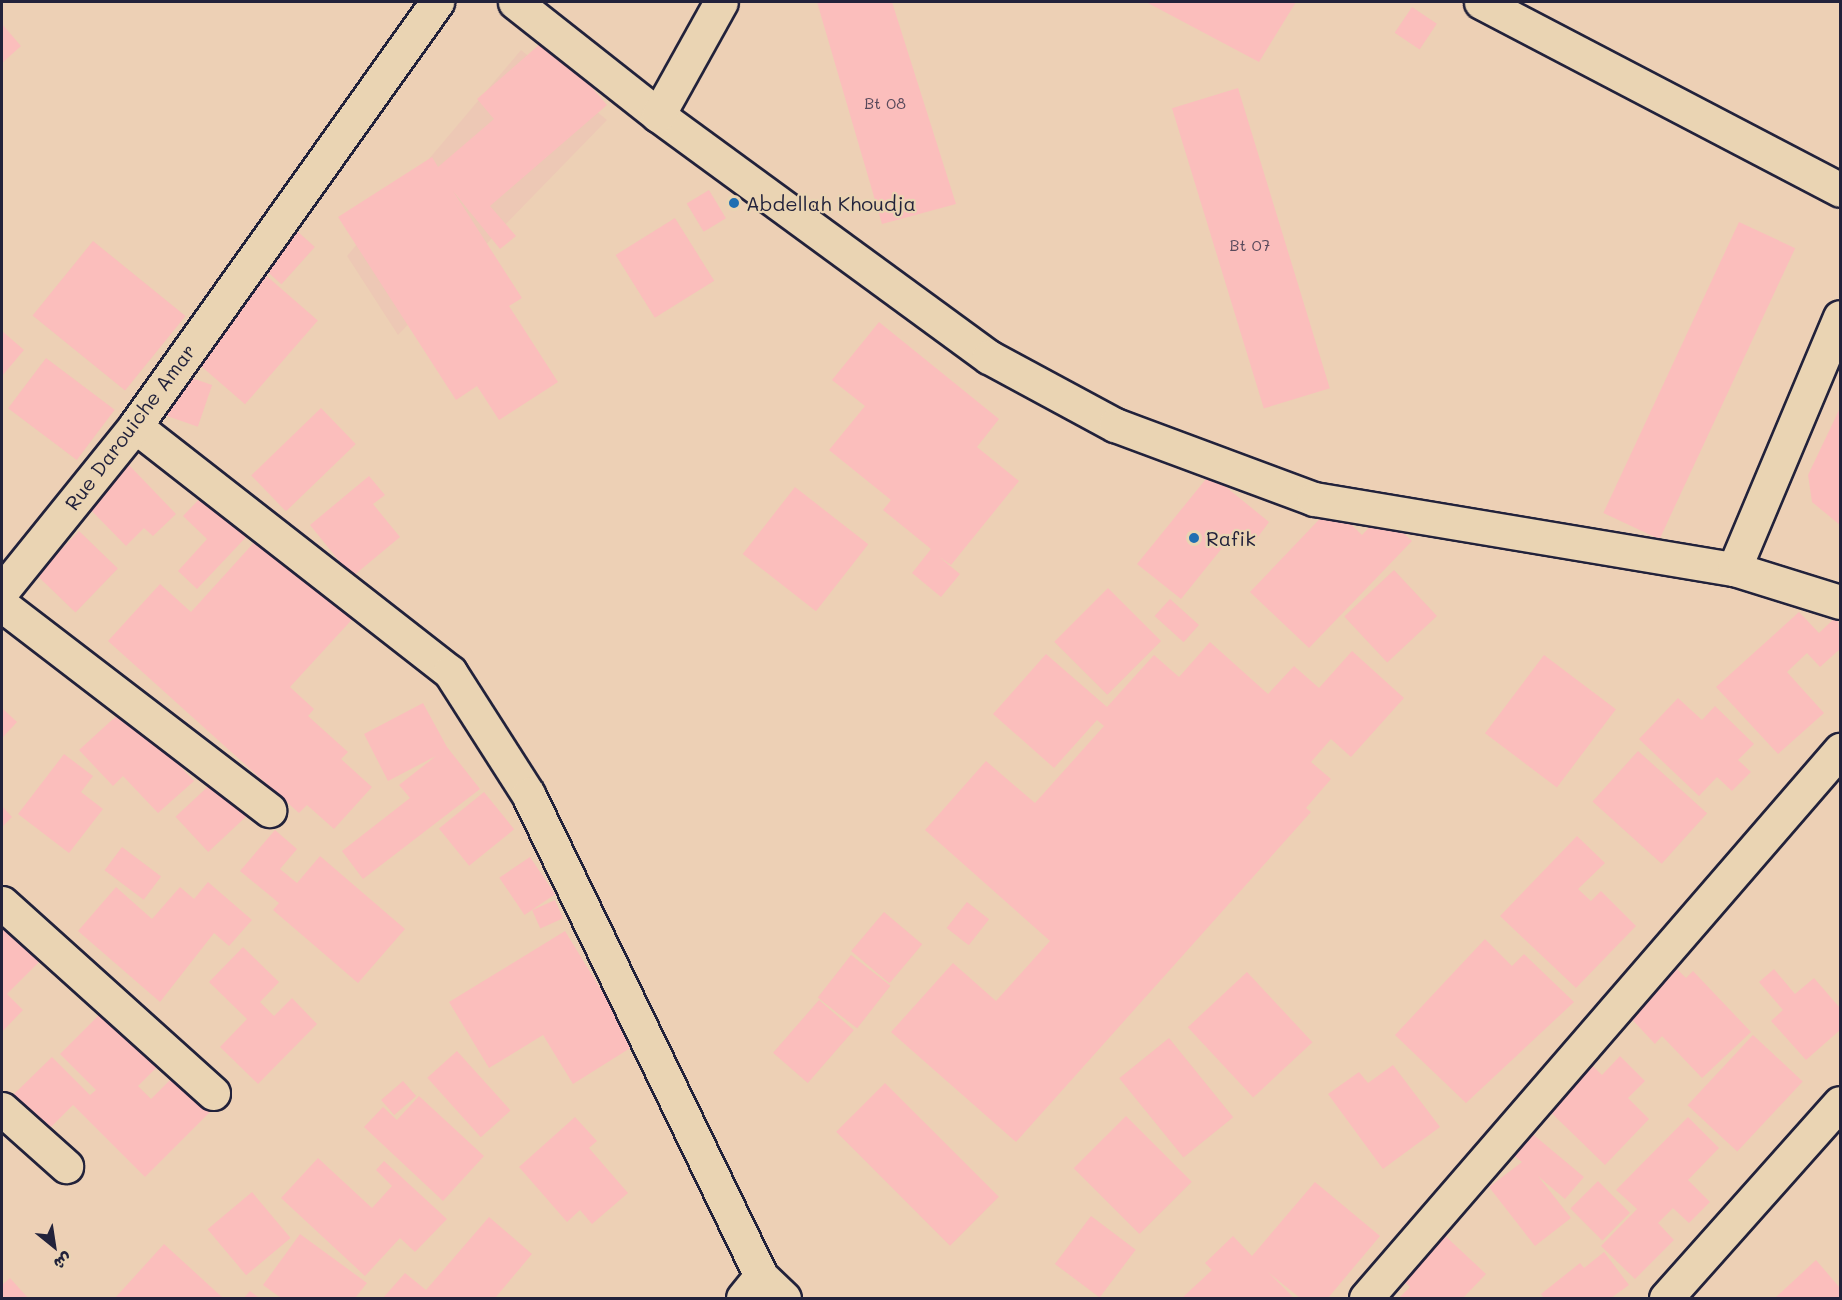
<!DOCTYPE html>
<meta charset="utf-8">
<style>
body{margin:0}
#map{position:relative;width:1842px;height:1300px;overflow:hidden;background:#edd0b5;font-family:Mali,"Playpen Sans Arabic",sans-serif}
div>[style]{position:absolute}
.built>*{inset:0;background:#edc8b5}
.building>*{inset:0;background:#fbbebc;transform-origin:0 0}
.roads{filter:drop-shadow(2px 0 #22223b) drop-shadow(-2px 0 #22223b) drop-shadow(0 2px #22223b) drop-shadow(0 -2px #22223b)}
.street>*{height:33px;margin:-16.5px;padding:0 16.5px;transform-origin:16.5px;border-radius:16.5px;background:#ead4b3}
.dots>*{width:16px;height:16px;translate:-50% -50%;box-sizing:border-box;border:3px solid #ead4b3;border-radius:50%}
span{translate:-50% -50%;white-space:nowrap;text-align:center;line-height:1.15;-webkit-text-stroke:4.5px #ead4b3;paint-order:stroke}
.number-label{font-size:16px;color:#58495b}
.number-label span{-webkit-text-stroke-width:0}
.poi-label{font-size:20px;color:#22223b}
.left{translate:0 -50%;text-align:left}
.street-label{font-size:20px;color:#22223b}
.frame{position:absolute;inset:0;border:3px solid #22223b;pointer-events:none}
.north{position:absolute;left:24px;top:1216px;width:60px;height:60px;-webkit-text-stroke:4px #ead4b3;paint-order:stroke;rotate:150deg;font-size:16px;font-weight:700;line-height:24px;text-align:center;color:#22223b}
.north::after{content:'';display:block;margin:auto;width:21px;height:27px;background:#22223b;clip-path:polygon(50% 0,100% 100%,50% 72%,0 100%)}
</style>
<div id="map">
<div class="built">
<i style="clip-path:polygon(521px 50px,607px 120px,398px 335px,347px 256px)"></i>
</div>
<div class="building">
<i style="clip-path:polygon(817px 2px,892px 2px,956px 204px,882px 224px)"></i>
<i style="clip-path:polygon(1146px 2px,1296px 2px,1259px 62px)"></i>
<i style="left:1412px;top:7px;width:30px;height:31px;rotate:34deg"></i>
<i style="clip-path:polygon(2px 24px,21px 46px,2px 63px)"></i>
<i style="clip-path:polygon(548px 37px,607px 105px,490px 206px,516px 236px,500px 249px,453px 191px,522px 298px,509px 306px,558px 382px,499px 420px,477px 386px,456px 400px,338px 217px,432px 157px,438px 167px,494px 119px,477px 99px)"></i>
<i style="left:1238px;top:88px;width:314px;height:69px;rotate:73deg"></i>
<i style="left:709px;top:190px;width:33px;height:26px;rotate:59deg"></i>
<i style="left:675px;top:218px;width:74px;height:70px;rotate:58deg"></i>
<i style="left:1739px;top:222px;width:62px;height:321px;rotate:25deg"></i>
<i style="left:297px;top:231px;width:24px;height:50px;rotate:42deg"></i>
<i style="left:93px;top:241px;width:119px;height:96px;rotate:39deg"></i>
<i style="left:262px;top:272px;width:74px;height:111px;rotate:41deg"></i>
<i style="clip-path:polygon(879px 322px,999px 419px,977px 447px,1019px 481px,951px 565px,938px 556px,960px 574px,941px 597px,912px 573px,931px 549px,883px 510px,891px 500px,829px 450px,865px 406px,832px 380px)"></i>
<i style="clip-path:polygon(2px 331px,24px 350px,2px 376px)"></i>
<i style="left:46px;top:358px;width:86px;height:63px;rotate:37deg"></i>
<i style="left:180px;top:374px;width:34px;height:44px;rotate:19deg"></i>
<i style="left:321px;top:408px;width:50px;height:97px;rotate:46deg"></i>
<i style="clip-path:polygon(1840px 408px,1840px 525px,1812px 502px,1808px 475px)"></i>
<i style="clip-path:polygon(128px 464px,176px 514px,153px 536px,144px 528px,126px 546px,86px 505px)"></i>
<i style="clip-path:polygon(1210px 474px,1269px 522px,1252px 545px,1235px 532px,1181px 599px,1137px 564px)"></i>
<i style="clip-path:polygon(369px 476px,385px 495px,373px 504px,400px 537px,352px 577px,310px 525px)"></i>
<i style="left:795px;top:487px;width:93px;height:85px;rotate:38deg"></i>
<i style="clip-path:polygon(205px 493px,249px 534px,197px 589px,178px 571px,207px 539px,183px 516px)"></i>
<i style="clip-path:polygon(1332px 506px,1362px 535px,1383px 513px,1412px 541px,1309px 648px,1250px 592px)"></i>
<i style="left:79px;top:531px;width:54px;height:61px;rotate:44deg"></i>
<i style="clip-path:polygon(259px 537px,358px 613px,290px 687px,314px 709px,308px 716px,348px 752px,341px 759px,372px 787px,334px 829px,307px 805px,299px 813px,108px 641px,160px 584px,191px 612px)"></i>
<i style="left:1394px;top:570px;width:63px;height:68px;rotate:47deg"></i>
<i style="left:1108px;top:588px;width:75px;height:76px;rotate:45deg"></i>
<i style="left:1170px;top:599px;width:39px;height:23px;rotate:42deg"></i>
<i style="clip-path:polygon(1799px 612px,1819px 633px,1838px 615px,1840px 649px,1820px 667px,1807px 653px,1787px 672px,1824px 713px,1778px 754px,1716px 687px)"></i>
<i style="clip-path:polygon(1210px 642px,1268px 694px,1294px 666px,1319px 688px,1352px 651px,1404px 698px,1351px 757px,1331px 739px,1311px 762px,1331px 779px,1306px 808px,1311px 812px,1016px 1142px,891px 1032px,953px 963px,996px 1001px,1050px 941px,925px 830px,986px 761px,1035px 803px,1104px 726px,1097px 720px,1054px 768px,993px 714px,1046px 654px,1107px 707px,1154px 655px,1179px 677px)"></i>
<i style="left:1544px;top:655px;width:90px;height:98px;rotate:37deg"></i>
<i style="clip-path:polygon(1678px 698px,1702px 720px,1715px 706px,1754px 744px,1738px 760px,1751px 772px,1732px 791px,1717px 777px,1699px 796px,1639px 739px)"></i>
<i style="clip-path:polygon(423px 703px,447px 747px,480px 789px,363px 879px,342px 851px,410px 798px,399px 785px,436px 756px,388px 781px,364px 734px)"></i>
<i style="clip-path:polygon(2px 708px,17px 722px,2px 738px)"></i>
<i style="clip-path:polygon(125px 708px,194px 781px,158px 813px,123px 776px,113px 786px,79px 750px)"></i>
<i style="left:1638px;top:751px;width:93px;height:68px;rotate:42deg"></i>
<i style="clip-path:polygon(64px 754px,93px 776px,81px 792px,103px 809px,69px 853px,18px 814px)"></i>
<i style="left:215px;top:780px;width:48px;height:54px;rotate:47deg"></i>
<i style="left:484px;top:792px;width:48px;height:58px;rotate:51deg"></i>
<i style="clip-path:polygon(2px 806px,12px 817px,2px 827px)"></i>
<i style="clip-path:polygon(275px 830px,297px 849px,280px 869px,297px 883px,320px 856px,405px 929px,358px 983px,273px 910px,279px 903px,240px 871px)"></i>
<i style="clip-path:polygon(1577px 836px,1605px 863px,1578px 889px,1591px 901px,1601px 891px,1636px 926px,1576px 988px,1500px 916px)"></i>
<i style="left:122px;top:847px;width:49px;height:29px;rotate:37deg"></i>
<i style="left:530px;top:857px;width:45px;height:37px;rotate:56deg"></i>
<i style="clip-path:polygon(208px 882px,252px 920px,229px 946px,214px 933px,160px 1002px,78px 931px,116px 887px,152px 919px,180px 887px,194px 899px)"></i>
<i style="left:555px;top:900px;width:20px;height:25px;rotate:66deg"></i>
<i style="left:967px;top:902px;width:28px;height:33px;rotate:38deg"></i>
<i style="clip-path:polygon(2px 908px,48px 953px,7px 994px,23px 1010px,2px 1032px)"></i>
<i style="left:884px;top:912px;width:50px;height:51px;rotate:40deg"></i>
<i style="clip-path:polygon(565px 931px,635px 1045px,573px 1084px,543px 1035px,489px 1068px,449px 1002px)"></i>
<i style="clip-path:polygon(1485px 939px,1512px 966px,1524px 954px,1574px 1002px,1466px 1103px,1395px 1035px)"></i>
<i style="clip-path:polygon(243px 947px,279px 982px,260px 1002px,274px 1016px,292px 998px,317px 1024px,258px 1084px,220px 1047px,247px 1019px,209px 982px)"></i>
<i style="left:851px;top:955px;width:50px;height:54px;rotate:38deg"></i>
<i style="clip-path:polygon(1675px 967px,1686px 978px,1693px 971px,1751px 1032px,1702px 1078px,1662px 1036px,1655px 1044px,1626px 1013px)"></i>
<i style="clip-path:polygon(1774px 969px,1795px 994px,1814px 978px,1840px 1008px,1840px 1030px,1806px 1060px,1771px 1021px,1783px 1010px,1759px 982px)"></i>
<i style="left:1247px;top:972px;width:96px;height:81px;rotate:47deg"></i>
<i style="left:819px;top:1000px;width:46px;height:70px;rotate:41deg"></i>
<i style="clip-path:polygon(106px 1008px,161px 1063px,138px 1086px,151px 1099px,174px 1076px,210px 1112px,145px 1177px,73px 1105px,48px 1130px,13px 1095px,52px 1057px,90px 1095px,96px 1090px,60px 1054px)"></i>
<i style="left:1753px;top:1035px;width:68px;height:96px;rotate:43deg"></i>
<i style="left:1169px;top:1038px;width:102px;height:64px;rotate:51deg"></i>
<i style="left:457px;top:1051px;width:80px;height:40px;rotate:48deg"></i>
<i style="clip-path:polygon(1578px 1052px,1602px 1075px,1620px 1056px,1645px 1081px,1628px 1098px,1649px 1119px,1605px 1165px,1535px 1097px)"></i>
<i style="clip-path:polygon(1393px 1065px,1440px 1127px,1383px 1169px,1328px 1094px,1359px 1072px,1368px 1083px)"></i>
<i style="left:403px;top:1081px;width:20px;height:29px;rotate:49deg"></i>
<i style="left:885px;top:1083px;width:161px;height:69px;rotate:45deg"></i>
<i style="clip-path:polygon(419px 1096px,484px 1156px,443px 1201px,364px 1127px,383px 1107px,397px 1120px)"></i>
<i style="left:1126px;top:1116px;width:93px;height:74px;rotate:45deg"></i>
<i style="clip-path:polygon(575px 1117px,597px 1141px,589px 1148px,628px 1193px,592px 1224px,580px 1210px,567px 1222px,519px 1167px)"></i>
<i style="clip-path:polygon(1688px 1117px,1719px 1148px,1688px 1180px,1710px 1202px,1689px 1223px,1673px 1208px,1658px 1223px,1674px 1240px,1635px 1279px,1601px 1246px,1637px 1209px,1616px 1190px)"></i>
<i style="clip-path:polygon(1529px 1131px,1584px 1177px,1565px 1199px,1538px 1176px,1571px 1218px,1535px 1246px,1489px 1187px,1522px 1162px,1511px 1153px)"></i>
<i style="clip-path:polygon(318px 1158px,372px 1208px,392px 1186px,376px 1170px,384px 1161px,447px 1219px,415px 1252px,400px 1238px,365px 1276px,281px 1198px)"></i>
<i style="left:1598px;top:1181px;width:45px;height:39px;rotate:45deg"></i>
<i style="clip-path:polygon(1315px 1182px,1380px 1236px,1328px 1298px,1300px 1298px,1268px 1272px,1294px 1298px,1182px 1298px,1212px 1270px,1205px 1263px,1233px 1236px,1252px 1256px)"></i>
<i style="left:252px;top:1192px;width:60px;height:58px;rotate:50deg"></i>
<i style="left:1091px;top:1216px;width:56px;height:60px;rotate:37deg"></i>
<i style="clip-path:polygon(489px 1217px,532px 1254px,495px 1298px,383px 1298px,405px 1273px,426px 1290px)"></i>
<i style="clip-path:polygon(1440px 1231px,1486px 1274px,1463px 1298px,1399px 1298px,1410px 1287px,1398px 1275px)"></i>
<i style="clip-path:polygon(300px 1234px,367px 1283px,355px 1298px,281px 1298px,263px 1285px)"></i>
<i style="clip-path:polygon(164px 1244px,223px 1298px,115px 1298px)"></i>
<i style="clip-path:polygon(1604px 1252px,1629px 1285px,1611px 1298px,1544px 1298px,1541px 1294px,1580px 1263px,1584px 1268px)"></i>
<i style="clip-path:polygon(1816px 1260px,1840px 1288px,1840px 1298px,1775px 1298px)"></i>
<i style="clip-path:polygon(10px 1278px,28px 1298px,2px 1298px,2px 1285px)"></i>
<i style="clip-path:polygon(250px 1291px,259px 1298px,244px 1298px)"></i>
</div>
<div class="roads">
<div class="street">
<i style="left:515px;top:2px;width:182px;rotate:38.3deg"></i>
<i style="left:658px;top:115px;width:410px;rotate:36.2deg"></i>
<i style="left:989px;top:357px;width:143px;rotate:28.4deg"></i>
<i style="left:1115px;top:425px;width:212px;rotate:20.4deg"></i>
<i style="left:1314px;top:499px;width:426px;rotate:9.5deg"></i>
<i style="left:1734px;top:569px;width:111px;rotate:17.3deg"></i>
<i style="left:1481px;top:2px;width:405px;rotate:27.6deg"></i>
<i style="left:658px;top:115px;width:129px;rotate:-60.9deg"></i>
<i style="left:135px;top:426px;width:400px;rotate:38deg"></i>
<i style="left:450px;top:672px;width:145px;rotate:57.4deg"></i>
<i style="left:528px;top:794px;width:535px;rotate:64.2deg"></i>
<i style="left:761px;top:1276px;width:32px;rotate:44deg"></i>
<i style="left:1734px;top:569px;width:273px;rotate:-67.2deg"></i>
<i style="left:2px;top:591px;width:212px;rotate:-51.1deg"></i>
<i style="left:135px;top:426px;width:521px;rotate:-54.54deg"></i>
<i style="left:2px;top:605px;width:337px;rotate:37.5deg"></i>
<i style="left:2px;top:903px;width:284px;rotate:42deg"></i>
<i style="left:2px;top:1109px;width:86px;rotate:41.7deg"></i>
<i style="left:743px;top:1298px;width:28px;rotate:-51deg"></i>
<i style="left:1366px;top:1298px;width:725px;rotate:-49.14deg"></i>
<i style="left:1666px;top:1298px;width:261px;rotate:-48.3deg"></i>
</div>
</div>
<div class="dots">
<i style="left:734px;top:203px;background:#1f6fb2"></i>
<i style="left:1194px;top:538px;background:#1f6fb2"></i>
</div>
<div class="number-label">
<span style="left:885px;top:103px">Bt 08</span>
<span style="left:1250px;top:245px">Bt 07</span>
</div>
<div class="poi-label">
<span class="left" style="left:746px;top:203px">Abdellah Khoudja</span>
<span class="left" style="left:1206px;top:538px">Rafik</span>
</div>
<div class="street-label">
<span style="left:130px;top:427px;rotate:-53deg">Rue Darouiche Amar</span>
</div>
<div class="frame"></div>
<div class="north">ش</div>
</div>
